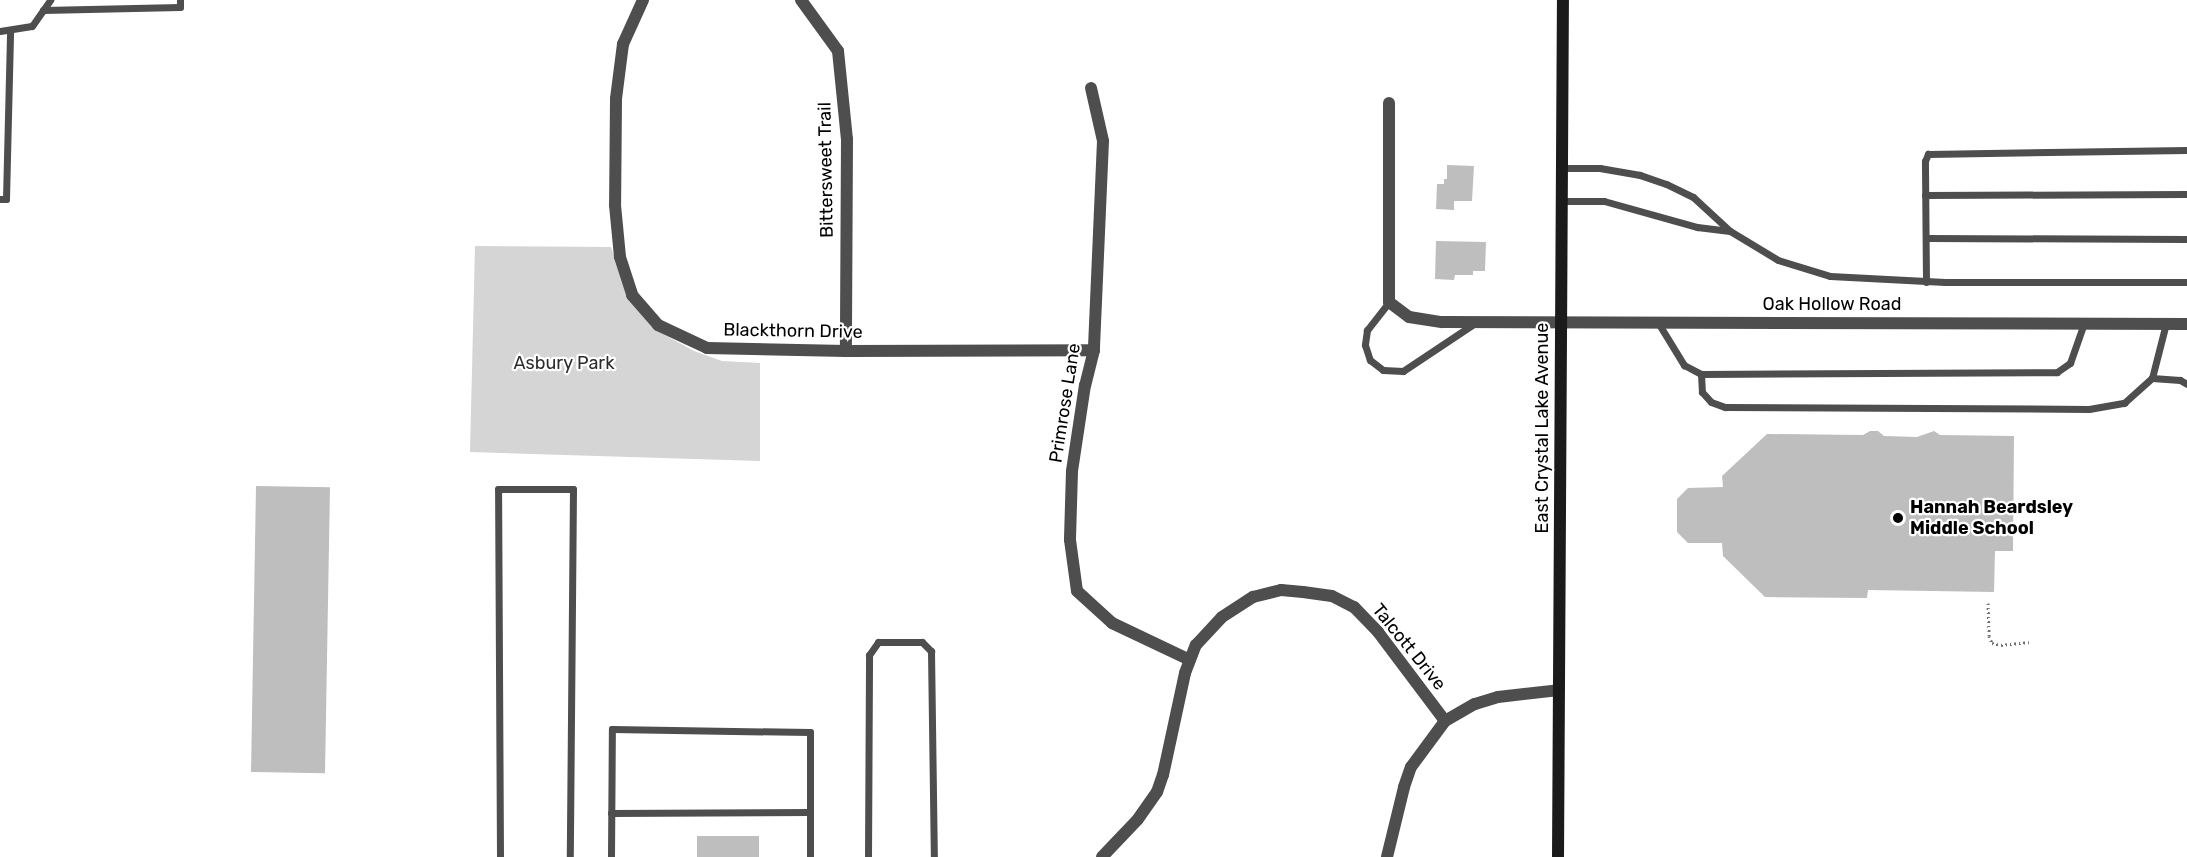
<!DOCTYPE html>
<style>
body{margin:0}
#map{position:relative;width:2187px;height:857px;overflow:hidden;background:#fff;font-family:Rubik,sans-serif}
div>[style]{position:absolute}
.green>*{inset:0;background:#d5d5d5}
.building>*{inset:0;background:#bebebe;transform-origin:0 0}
.path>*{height:3px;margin-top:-1.5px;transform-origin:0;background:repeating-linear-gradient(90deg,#707070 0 1.5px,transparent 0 4.5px)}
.lane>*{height:7px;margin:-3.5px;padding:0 3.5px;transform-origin:3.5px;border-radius:3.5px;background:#4e4e4e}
.street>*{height:12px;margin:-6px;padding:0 6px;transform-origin:6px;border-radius:6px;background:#4e4e4e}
.secondary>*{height:12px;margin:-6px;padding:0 6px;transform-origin:6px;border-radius:6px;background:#1b1b1b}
.dots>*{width:16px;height:16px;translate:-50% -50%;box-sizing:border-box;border:3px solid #fff;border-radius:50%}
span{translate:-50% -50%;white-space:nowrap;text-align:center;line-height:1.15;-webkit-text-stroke:4.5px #fff;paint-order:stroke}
.street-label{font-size:18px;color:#000}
.park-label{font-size:18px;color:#2c2c2c}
.poi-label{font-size:18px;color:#000;font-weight:700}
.left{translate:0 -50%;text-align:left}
</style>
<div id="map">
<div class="green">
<i style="clip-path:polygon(475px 246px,611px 247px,629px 298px,654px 329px,694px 351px,722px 361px,760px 363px,760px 461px,470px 452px)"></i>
</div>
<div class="building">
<i style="clip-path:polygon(1447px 165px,1474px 166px,1472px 201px,1454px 201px,1454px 210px,1436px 209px,1437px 184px,1444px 184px,1444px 179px,1447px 179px)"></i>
<i style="clip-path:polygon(1436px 241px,1486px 242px,1485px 271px,1473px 271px,1473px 275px,1455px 275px,1454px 280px,1435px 279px)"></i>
<i style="clip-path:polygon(1870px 431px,1878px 431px,1884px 436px,1917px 437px,1934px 431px,1940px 435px,2014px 436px,2013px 551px,1995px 551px,1994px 592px,1868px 590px,1867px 598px,1765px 597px,1723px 556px,1722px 543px,1688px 543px,1677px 532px,1677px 499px,1688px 488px,1723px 487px,1722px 476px,1767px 434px,1863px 435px)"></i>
<i style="left:256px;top:486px;width:74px;height:286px;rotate:1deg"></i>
<i style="left:697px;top:836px;width:62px;height:21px"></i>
</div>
<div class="path">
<i style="left:1988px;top:603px;width:33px;rotate:88deg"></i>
<i style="left:1989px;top:636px;width:8px;rotate:67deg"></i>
<i style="left:1992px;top:643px;width:9px;rotate:13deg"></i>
<i style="left:2001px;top:645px;width:28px;rotate:-6deg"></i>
</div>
<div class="lane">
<i style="left:43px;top:10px;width:137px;rotate:-1.3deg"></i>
<i style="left:180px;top:7px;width:7px;rotate:-90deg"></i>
<i style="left:0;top:31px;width:32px;rotate:-9deg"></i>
<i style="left:32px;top:26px;width:32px;rotate:-55deg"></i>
<i style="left:1925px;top:195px;width:262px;rotate:-0.2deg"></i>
<i style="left:0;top:199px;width:6px"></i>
<i style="left:6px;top:199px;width:169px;rotate:-88.6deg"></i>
<i style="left:1562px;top:201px;width:42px"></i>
<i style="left:1604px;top:201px;width:97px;rotate:15.6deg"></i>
<i style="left:1697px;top:227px;width:33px;rotate:7deg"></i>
<i style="left:1730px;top:231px;width:50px;rotate:-137.4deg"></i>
<i style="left:1693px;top:197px;width:30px;rotate:-154deg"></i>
<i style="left:1666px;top:184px;width:28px;rotate:-161deg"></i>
<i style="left:1640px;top:175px;width:41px;rotate:-170.1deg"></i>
<i style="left:1600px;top:168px;width:38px;rotate:180deg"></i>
<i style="left:1730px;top:231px;width:56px;rotate:31.1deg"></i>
<i style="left:1778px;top:260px;width:54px;rotate:17.1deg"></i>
<i style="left:1830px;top:276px;width:115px;rotate:3deg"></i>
<i style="left:1945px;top:282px;width:242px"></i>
<i style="left:1926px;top:238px;width:261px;rotate:0.2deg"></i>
<i style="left:1926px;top:282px;width:121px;rotate:-90.5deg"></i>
<i style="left:1925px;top:161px;width:8px;rotate:-67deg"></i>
<i style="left:1928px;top:154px;width:259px;rotate:-0.9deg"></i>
<i style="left:1389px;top:302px;width:36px;rotate:128deg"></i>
<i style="left:1367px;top:330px;width:15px;rotate:98deg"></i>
<i style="left:1365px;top:345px;width:16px;rotate:72deg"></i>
<i style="left:1370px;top:360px;width:16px;rotate:38deg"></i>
<i style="left:1383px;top:370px;width:20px;rotate:3deg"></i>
<i style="left:1403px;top:371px;width:87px;rotate:-33.7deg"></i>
<i style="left:1657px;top:321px;width:52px;rotate:58.5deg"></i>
<i style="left:1684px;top:365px;width:19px;rotate:28deg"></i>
<i style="left:1701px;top:374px;width:356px;rotate:-0.3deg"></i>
<i style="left:2057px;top:372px;width:16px;rotate:-35deg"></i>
<i style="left:2070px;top:363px;width:42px;rotate:-70.7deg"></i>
<i style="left:1701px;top:374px;width:18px;rotate:87deg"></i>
<i style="left:1702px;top:392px;width:13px;rotate:48deg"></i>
<i style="left:1711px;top:402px;width:15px;rotate:20deg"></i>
<i style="left:1725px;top:407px;width:364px;rotate:0.3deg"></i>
<i style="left:2089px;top:409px;width:36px;rotate:-10deg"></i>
<i style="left:2124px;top:403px;width:38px;rotate:-42deg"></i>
<i style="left:2152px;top:378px;width:57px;rotate:-75.7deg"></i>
<i style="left:2152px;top:378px;width:28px;rotate:4deg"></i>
<i style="left:2180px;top:380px;width:8px;rotate:30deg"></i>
<i style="left:611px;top:813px;width:199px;rotate:-0.3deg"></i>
<i style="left:500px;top:857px;width:368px;rotate:-90.3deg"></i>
<i style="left:498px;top:489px;width:75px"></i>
<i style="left:573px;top:489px;width:368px;rotate:90.5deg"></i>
<i style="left:611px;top:857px;width:128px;rotate:-89.6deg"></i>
<i style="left:612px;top:729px;width:198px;rotate:0.9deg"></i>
<i style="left:810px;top:732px;width:125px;rotate:90deg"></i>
<i style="left:868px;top:857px;width:202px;rotate:-89.7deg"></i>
<i style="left:869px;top:655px;width:16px;rotate:-55deg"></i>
<i style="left:878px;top:642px;width:44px"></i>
<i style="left:922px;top:642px;width:13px;rotate:45deg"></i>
<i style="left:931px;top:651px;width:206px;rotate:89.2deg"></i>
</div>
<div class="street">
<i style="left:643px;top:0;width:48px;rotate:114.4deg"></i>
<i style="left:623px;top:44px;width:55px;rotate:97.3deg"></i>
<i style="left:616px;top:99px;width:106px;rotate:90.5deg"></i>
<i style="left:615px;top:205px;width:52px;rotate:84.5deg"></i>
<i style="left:620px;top:257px;width:40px;rotate:72deg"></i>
<i style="left:632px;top:295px;width:40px;rotate:49deg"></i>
<i style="left:658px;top:325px;width:54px;rotate:25.1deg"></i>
<i style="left:707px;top:348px;width:139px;rotate:1.2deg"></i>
<i style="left:846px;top:351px;width:248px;rotate:-0.2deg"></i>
<i style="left:801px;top:0;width:63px;rotate:54deg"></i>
<i style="left:838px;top:51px;width:88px;rotate:84.2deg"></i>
<i style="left:847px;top:139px;width:212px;rotate:90.3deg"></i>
<i style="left:1091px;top:88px;width:54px;rotate:77.2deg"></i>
<i style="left:1103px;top:141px;width:209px;rotate:92.5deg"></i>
<i style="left:1094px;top:350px;width:36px;rotate:104deg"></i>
<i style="left:1085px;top:385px;width:87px;rotate:98.6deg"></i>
<i style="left:1072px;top:471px;width:69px;rotate:91.7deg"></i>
<i style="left:1070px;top:540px;width:51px;rotate:82.2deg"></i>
<i style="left:1077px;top:591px;width:47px;rotate:42.4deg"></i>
<i style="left:1112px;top:623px;width:86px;rotate:25.4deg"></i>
<i style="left:1389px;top:103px;width:199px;rotate:90deg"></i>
<i style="left:1389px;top:302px;width:25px;rotate:37deg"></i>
<i style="left:1409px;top:317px;width:33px;rotate:9deg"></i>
<i style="left:1442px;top:322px;width:745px;rotate:0.15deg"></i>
<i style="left:1102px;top:857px;width:52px;rotate:-46.5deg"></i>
<i style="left:1138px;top:819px;width:33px;rotate:-55deg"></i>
<i style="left:1157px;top:792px;width:18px;rotate:-71deg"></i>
<i style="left:1163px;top:775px;width:104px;rotate:-77.8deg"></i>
<i style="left:1185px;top:673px;width:30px;rotate:-69deg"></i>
<i style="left:1196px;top:645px;width:38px;rotate:-47deg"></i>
<i style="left:1222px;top:617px;width:37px;rotate:-33deg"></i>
<i style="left:1253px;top:597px;width:29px;rotate:-14deg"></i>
<i style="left:1281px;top:590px;width:22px;rotate:5deg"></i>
<i style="left:1303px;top:592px;width:29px;rotate:8deg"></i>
<i style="left:1332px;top:596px;width:25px;rotate:27deg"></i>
<i style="left:1354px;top:607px;width:35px;rotate:46deg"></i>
<i style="left:1378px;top:632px;width:111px;rotate:53deg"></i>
<i style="left:1387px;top:857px;width:72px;rotate:-76.3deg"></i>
<i style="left:1404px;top:787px;width:21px;rotate:-71deg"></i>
<i style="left:1411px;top:767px;width:57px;rotate:-53.5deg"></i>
<i style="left:1445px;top:721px;width:34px;rotate:-30deg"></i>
<i style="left:1475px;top:704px;width:24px;rotate:-17deg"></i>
<i style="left:1498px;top:697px;width:61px;rotate:-6.5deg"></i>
</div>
<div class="secondary">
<i style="left:1558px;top:857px;width:857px;rotate:-89.67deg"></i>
</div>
<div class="dots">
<i style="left:1898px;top:518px;background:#000"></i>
</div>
<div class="street-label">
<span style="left:826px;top:170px;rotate:-91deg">Bittersweet Trail</span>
<span style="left:1832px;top:304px">Oak Hollow Road</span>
<span style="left:793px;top:331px;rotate:1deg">Blackthorn Drive</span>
<span style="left:1065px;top:403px;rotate:-81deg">Primrose Lane</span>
<span style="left:1542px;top:428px;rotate:-90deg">East Crystal Lake Avenue</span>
<span style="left:1409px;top:647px;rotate:51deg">Talcott Drive</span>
</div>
<div class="park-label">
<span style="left:564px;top:363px">Asbury Park</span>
</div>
<div class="poi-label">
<span class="left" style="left:1910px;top:518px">Hannah Beardsley<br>Middle School</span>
</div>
</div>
